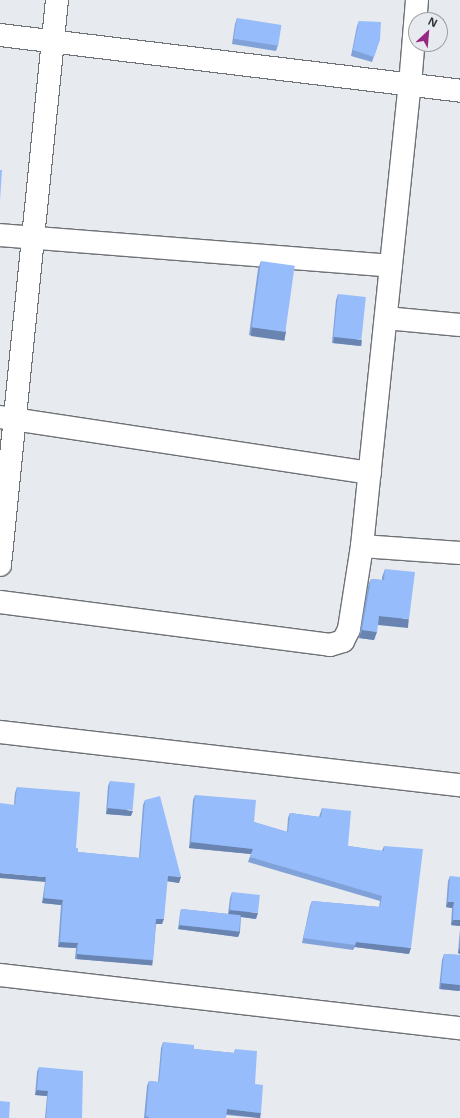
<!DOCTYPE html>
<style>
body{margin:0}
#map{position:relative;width:460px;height:1118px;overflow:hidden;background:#e7eaef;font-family:"Noto Sans",sans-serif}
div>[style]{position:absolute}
.roads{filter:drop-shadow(1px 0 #6e7175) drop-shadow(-1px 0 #6e7175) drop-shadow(0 1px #6e7175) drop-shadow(0 -1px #6e7175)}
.minor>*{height:22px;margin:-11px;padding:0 11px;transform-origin:11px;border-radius:11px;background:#fff}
.wall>*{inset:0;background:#81a2d8}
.shaded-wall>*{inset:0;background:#6984b0;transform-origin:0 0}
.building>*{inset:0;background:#96bcfb;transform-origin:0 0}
span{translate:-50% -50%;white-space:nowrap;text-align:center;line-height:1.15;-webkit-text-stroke:4px #e7eaef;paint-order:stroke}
.north{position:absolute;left:408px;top:12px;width:40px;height:40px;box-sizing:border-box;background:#e7eaef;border:1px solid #9ea0a4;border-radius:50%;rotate:26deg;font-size:11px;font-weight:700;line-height:16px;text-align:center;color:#313234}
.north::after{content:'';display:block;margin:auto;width:14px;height:18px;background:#982683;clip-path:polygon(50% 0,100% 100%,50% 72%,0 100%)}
</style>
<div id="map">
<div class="roads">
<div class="minor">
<i style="left:0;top:35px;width:463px;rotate:6.9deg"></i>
<i style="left:0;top:235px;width:392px;rotate:4.5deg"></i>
<i style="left:386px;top:318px;width:74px;rotate:5.4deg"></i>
<i style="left:0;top:417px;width:374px;rotate:8.6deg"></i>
<i style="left:362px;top:546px;width:98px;rotate:4.1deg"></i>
<i style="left:0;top:565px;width:568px;rotate:-84.24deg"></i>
<i style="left:0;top:602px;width:333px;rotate:7.4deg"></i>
<i style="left:330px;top:645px;width:14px;rotate:-17deg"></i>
<i style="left:343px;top:641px;width:13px;rotate:-63deg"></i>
<i style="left:349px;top:629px;width:84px;rotate:-81.1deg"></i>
<i style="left:362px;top:546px;width:463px;rotate:-84.1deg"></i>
<i style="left:410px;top:85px;width:85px;rotate:-85.3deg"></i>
<i style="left:0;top:732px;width:463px;rotate:6.6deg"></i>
<i style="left:0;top:975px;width:463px;rotate:6.6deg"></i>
</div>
</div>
<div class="wall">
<i style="clip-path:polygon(237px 18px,278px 45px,276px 51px,232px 44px,235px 24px)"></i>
<i style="clip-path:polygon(359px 21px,380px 39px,372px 62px,351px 56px,357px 26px)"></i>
<i style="clip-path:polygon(261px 261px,286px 332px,284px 340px,249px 335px,258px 269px)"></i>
<i style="clip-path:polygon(338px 294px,360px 346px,332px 343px,336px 300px)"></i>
<i style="clip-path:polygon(385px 569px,406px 627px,378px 624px,374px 640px,359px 638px,368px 586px,371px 579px,382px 580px,382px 577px)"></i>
<i style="clip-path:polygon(110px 781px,131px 816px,106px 814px,108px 786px)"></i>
<i style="clip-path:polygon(17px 787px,76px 848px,78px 852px,139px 858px,143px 805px,145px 800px,179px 883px,167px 881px,162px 924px,156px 924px,153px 960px,151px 965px,75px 959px,76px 948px,58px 947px,61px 905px,42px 903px,45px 882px,14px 804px,15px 793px)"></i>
<i style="clip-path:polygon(195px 795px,254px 822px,287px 832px,288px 818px,290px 813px,319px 817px,322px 808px,348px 846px,382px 851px,384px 846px,409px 954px,355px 947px,353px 950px,302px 943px,310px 906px,312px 901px,379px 907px,380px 901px,248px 862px,251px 854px,189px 848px,193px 800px)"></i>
<i style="clip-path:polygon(450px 876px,460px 926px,451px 925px,452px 908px,446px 907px,448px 881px)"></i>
<i style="clip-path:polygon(232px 892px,256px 919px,241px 917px,240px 932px,238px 937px,178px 929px,180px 914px,181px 909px,228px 914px,230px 898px)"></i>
<i style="clip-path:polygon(460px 929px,460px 954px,458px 953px)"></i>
<i style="clip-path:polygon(444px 954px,460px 955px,460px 991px,439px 989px,442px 960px)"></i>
<i style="clip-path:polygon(163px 1042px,194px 1049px,234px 1053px,235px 1049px,255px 1084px,261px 1113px,259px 1118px,226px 1115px,226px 1118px,144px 1118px,147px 1086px,149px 1081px,158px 1082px,161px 1048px)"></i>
<i style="clip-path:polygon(39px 1067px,82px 1118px,45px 1118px,47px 1096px,35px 1095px,37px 1072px)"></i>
</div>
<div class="shaded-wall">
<i style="left:252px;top:327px;width:34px;height:9px;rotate:8deg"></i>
<i style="left:334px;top:337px;width:28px;height:6px;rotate:6deg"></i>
<i style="left:379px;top:616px;width:30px;height:9px;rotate:6deg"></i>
<i style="clip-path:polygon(362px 630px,377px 632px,374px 640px,359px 638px)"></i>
<i style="clip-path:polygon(108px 808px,133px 811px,131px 816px,106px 814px)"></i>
<i style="clip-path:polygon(191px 842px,253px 849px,251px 854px,189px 848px)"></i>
<i style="left:0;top:873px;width:46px;height:5px;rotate:5deg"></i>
<i style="clip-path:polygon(168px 876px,181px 877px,179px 883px,166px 881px)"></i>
<i style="clip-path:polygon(44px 898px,63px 900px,61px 905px,42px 903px)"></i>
<i style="clip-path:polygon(448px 902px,454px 902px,452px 908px,446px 907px)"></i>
<i style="clip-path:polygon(230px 910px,258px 913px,256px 919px,228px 915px)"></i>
<i style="clip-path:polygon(156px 919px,164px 919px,162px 924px,154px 924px)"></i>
<i style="clip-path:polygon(453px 920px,460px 920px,460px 926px,451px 925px)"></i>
<i style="clip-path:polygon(180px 925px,240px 932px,238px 937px,178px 929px)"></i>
<i style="clip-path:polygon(60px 942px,78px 943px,76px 948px,58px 947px)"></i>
<i style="clip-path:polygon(356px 942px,411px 948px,409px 954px,355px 947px)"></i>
<i style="clip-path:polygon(460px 948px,460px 954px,458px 953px)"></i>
<i style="left:77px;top:954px;width:76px;height:5px;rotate:5deg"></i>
<i style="left:441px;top:983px;width:19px;height:6px;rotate:6deg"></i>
<i style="clip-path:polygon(37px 1090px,48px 1091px,47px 1096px,35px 1095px)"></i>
<i style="left:227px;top:1109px;width:34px;height:5px;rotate:7deg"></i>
</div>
<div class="building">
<i style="left:237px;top:18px;width:45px;height:21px;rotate:9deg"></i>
<i style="clip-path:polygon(359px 21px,381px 22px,380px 39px,374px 57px,353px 50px)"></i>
<i style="clip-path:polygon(0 170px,2px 170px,0 201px)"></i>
<i style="left:261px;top:261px;width:34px;height:67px;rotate:8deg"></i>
<i style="left:338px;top:294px;width:28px;height:43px;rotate:6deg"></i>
<i style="clip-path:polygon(385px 569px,415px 572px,409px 619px,379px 616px,377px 632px,362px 630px,371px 579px,384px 580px)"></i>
<i style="left:110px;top:781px;width:25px;height:27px;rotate:5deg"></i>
<i style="clip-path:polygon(17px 787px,80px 792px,76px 848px,78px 848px,78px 852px,140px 858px,145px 800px,160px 796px,181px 877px,168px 876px,164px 919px,156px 919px,153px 960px,77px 954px,78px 943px,60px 942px,63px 900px,44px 898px,46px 877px,0 873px,0 803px,15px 805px)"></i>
<i style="clip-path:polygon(195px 795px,256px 800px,254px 822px,288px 832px,290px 813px,321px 817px,322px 808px,351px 811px,348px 846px,384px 851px,384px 846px,423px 849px,411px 948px,356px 942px,355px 945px,303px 938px,312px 901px,380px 907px,382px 896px,250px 857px,253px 849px,191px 842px)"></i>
<i style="clip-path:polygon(450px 876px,460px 877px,460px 920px,453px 920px,454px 902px,448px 902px)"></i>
<i style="left:232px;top:892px;width:28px;height:18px;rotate:6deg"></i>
<i style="left:181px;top:909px;width:60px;height:16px;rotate:6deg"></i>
<i style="clip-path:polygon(444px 954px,460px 955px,460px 985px,441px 983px)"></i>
<i style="clip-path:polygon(163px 1042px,194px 1045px,194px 1049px,235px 1053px,235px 1049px,257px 1051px,255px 1084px,263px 1085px,261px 1113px,227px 1109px,226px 1118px,149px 1118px,149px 1117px,146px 1116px,149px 1081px,159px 1082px)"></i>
<i style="clip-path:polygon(39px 1067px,83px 1071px,82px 1118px,46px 1118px,48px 1091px,37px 1090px)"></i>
<i style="clip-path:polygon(0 1101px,10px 1102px,9px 1118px,0 1118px)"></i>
</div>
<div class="north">N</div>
</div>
